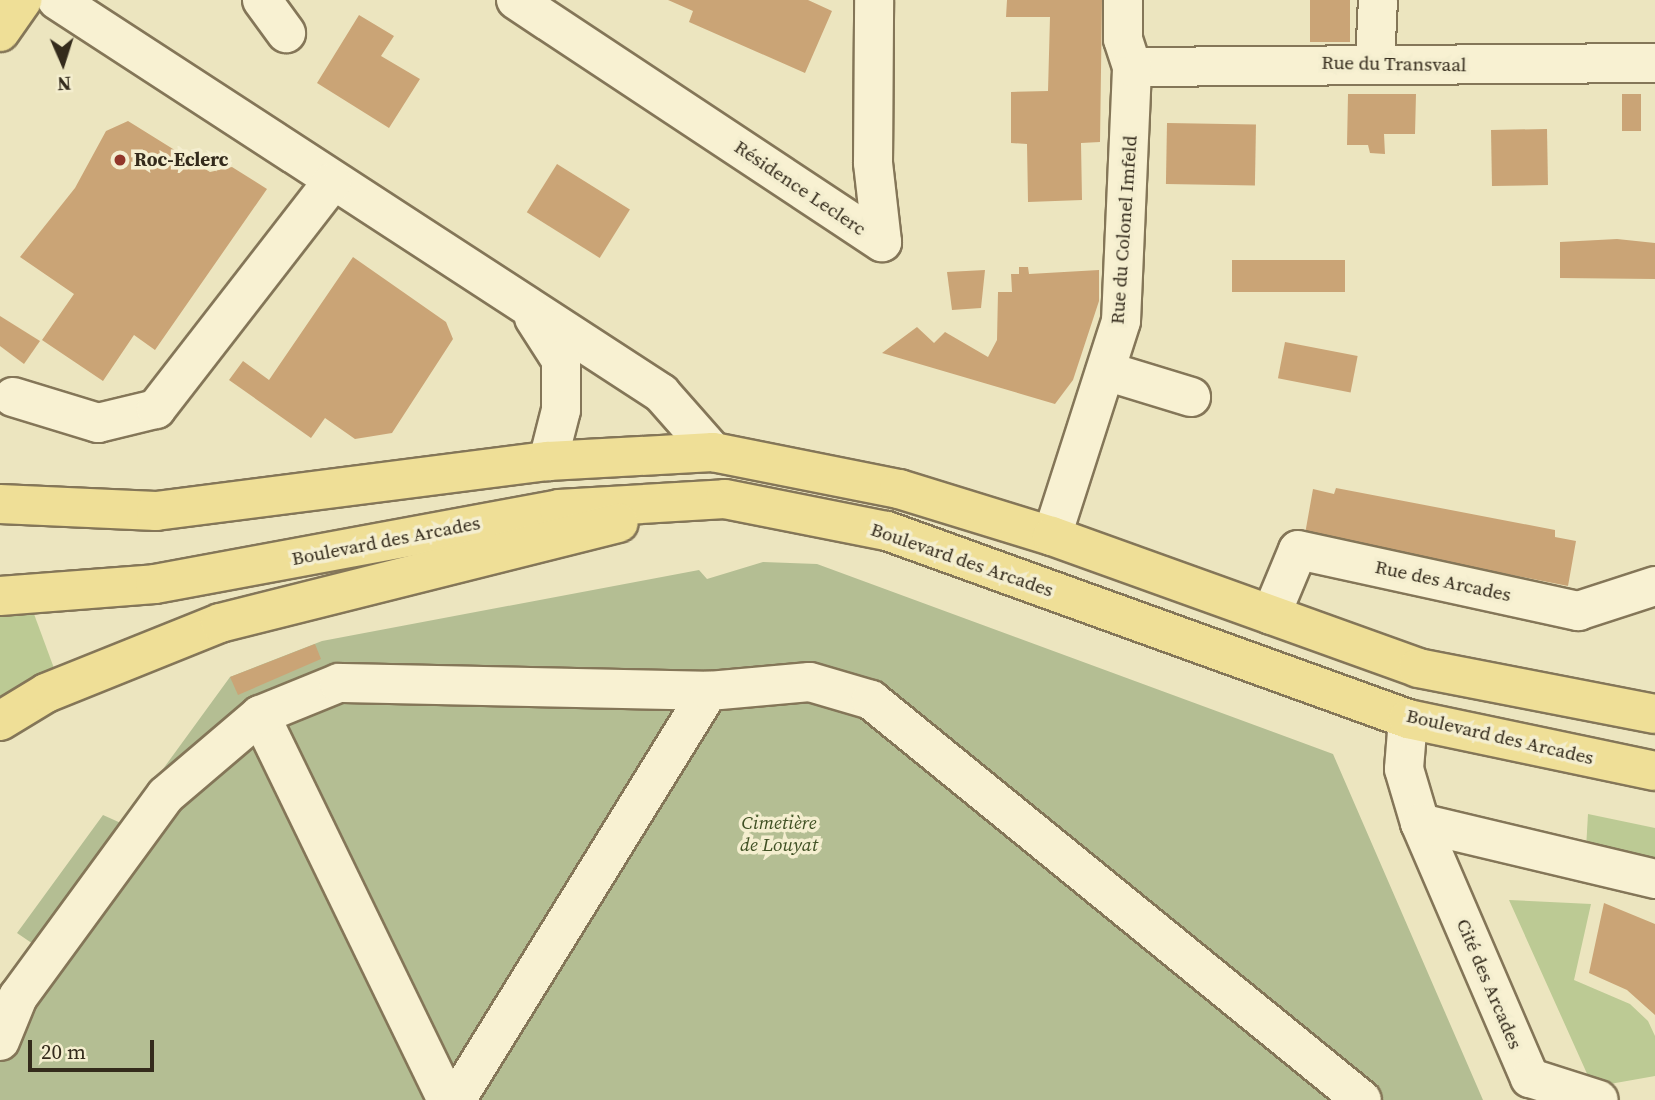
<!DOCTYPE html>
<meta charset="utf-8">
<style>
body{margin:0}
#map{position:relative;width:1655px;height:1100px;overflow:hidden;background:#ece5bf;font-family:"Source Serif 4",serif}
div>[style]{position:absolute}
.green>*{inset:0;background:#bcca94}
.cemetery>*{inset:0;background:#b4be93}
.building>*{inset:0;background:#caa476;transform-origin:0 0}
.roads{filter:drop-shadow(2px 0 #847658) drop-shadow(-2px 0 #847658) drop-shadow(0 2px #847658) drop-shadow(0 -2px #847658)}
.minor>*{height:38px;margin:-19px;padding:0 19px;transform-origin:19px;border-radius:19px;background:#f8f1d2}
.major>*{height:38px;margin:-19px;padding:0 19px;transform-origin:19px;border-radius:19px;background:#efdf97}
.dots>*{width:19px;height:19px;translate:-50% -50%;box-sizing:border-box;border:4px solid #f4eecf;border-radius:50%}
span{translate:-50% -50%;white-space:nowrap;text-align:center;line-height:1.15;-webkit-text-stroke:7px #f4eecf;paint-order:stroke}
.street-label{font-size:19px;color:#342b1c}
.poi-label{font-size:19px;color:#342b1c;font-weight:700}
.left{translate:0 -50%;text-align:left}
.park-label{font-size:19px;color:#3f5023;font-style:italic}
.north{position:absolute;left:28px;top:28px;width:70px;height:70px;-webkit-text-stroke:5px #f4eecf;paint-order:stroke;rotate:177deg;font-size:19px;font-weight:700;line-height:28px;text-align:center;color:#342b1c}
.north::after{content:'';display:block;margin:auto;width:24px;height:32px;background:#342b1c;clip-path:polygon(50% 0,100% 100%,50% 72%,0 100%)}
.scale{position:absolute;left:28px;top:1040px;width:126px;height:32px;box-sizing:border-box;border:4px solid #342b1c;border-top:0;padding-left:9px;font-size:21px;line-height:24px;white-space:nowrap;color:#342b1c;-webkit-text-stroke:5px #f4eecf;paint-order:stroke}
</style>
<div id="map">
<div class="green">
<i style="clip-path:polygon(34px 614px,55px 671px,0 700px,0 617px)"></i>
<i style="clip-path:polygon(1588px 814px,1655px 828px,1655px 863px,1586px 849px)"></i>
<i style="clip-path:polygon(1509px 900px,1591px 904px,1574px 980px,1630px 1004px,1648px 1021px,1655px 1036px,1655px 1076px,1593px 1087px)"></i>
</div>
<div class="cemetery">
<i style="clip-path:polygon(763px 562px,817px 564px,1333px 754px,1483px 1100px,0 1100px,0 1027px,39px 948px,17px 933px,103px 815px,123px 824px,230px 677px,322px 641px,699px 570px,707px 579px)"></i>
</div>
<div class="building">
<i style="clip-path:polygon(668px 0,808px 0,832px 11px,805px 73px,689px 22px,693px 11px)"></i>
<i style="clip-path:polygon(1007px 0,1102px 0,1100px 142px,1081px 143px,1082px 200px,1028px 202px,1027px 144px,1011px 143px,1011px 92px,1048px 91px,1050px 17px,1006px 17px)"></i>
<i style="left:1310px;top:0;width:40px;height:42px"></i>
<i style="clip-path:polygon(359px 15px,394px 36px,381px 56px,420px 79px,389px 128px,317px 83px)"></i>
<i style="clip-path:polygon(1348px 94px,1416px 94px,1415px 134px,1384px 134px,1385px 154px,1370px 153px,1368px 145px,1347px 145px)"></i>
<i style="left:1641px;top:94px;width:37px;height:19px;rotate:90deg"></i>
<i style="clip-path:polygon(128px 121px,210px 172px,232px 167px,267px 189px,155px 350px,134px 335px,103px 381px,42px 340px,74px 294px,20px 257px,75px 188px,106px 131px)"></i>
<i style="left:1167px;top:123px;width:89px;height:61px;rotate:1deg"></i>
<i style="left:1547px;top:129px;width:56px;height:56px;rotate:89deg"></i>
<i style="left:557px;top:164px;width:86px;height:57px;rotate:32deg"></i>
<i style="clip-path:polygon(1617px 239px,1655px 243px,1655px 279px,1560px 278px,1560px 242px)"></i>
<i style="clip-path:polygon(353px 257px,446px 322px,453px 339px,392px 433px,355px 439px,325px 418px,311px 438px,229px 380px,243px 361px,269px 380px)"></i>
<i style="left:1345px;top:260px;width:32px;height:113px;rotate:90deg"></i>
<i style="clip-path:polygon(1019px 267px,1028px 267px,1029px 274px,1099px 270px,1099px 301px,1073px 380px,1055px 404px,882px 353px,917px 327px,934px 343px,945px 332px,988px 357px,997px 340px,998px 292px,1012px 292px,1011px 274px,1019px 274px)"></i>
<i style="clip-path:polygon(985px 270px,981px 308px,952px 310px,947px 272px)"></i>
<i style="clip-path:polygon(0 316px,40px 341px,24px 364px,0 346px)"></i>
<i style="left:1285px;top:342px;width:74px;height:37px;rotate:11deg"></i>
<i style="clip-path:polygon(1336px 488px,1555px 530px,1555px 537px,1576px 541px,1568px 586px,1502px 573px,1499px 586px,1481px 583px,1484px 569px,1305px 534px,1313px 489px,1334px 494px)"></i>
<i style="clip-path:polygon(315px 644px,321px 659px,238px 695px,230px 677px)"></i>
<i style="clip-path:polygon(1604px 903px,1655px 924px,1655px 1015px,1627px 990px,1589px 973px)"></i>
</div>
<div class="roads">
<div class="minor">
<i style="left:57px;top:0;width:721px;rotate:33.05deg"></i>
<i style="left:661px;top:393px;width:79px;rotate:48.6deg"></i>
<i style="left:262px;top:0;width:41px;rotate:54deg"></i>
<i style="left:516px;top:0;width:439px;rotate:33.5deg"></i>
<i style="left:882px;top:242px;width:80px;rotate:-96.5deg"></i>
<i style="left:873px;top:163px;width:163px;rotate:-89.6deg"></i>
<i style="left:1375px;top:61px;width:61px;rotate:-87.2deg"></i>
<i style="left:1132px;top:67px;width:523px;rotate:-0.44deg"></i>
<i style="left:534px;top:318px;width:50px;rotate:57.3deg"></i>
<i style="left:561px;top:360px;width:50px;rotate:90deg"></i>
<i style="left:561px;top:410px;width:53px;rotate:104.3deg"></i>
<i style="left:1106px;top:371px;width:89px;rotate:17deg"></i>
<i style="left:13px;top:397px;width:89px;rotate:17deg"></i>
<i style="left:98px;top:423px;width:60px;rotate:-13.6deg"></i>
<i style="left:156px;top:409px;width:287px;rotate:-52.2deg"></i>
<i style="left:1052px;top:536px;width:226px;rotate:-72.2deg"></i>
<i style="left:1121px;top:321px;width:254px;rotate:-87.5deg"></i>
<i style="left:1132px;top:67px;width:29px;rotate:-108deg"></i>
<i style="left:1123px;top:39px;width:39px;rotate:-90deg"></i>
<i style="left:1271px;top:615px;width:70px;rotate:-67.4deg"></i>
<i style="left:1298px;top:550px;width:287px;rotate:12.3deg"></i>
<i style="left:1578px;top:611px;width:81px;rotate:-18deg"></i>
<i style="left:260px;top:715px;width:428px;rotate:64.1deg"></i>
<i style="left:1408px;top:719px;width:50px;rotate:94.6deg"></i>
<i style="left:1404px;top:769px;width:56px;rotate:73.5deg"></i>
<i style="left:1420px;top:823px;width:278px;rotate:66.7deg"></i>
<i style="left:1530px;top:1078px;width:72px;rotate:17.7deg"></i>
<i style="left:1420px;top:823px;width:242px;rotate:13.4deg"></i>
<i style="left:0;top:1041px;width:48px;rotate:-67.8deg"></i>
<i style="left:18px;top:997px;width:250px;rotate:-53.8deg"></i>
<i style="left:166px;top:795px;width:123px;rotate:-40.4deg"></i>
<i style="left:260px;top:715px;width:85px;rotate:-22.1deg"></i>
<i style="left:339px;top:683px;width:370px;rotate:1.2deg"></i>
<i style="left:456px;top:1100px;width:481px;rotate:-58.3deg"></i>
<i style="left:709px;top:691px;width:101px;rotate:-5.1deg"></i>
<i style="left:810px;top:682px;width:64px;rotate:16.4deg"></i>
<i style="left:871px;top:700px;width:633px;rotate:39.17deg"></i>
</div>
<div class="major">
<i style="left:0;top:32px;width:39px;rotate:-55deg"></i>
<i style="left:0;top:504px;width:156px;rotate:2.6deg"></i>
<i style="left:156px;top:511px;width:395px;rotate:-7.3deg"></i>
<i style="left:548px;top:461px;width:165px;rotate:-3.1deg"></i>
<i style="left:713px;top:452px;width:190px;rotate:11.3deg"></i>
<i style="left:899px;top:489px;width:160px;rotate:17.1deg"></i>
<i style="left:1052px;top:536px;width:389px;rotate:19.8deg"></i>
<i style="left:1418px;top:668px;width:241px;rotate:11deg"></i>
<i style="left:0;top:596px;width:155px;rotate:-4.4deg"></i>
<i style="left:155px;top:584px;width:411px;rotate:-10.5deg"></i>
<i style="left:559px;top:509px;width:166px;rotate:-3.4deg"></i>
<i style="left:725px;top:499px;width:165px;rotate:11.2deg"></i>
<i style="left:887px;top:531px;width:554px;rotate:19.84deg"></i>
<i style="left:1408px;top:719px;width:252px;rotate:11.9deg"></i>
<i style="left:0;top:721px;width:54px;rotate:-31.3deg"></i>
<i style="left:46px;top:693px;width:188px;rotate:-21.9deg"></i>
<i style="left:220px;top:623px;width:411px;rotate:-14.1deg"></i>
</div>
</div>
<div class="dots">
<i style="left:120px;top:160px;background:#92372a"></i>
</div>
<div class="street-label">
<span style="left:1394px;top:64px;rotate:1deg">Rue du Transvaal</span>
<span style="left:800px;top:188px;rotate:34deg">Résidence Leclerc</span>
<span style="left:1124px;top:230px;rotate:-86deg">Rue du Colonel Imfeld</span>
<span style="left:386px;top:541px;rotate:-11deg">Boulevard des Arcades</span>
<span style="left:962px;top:560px;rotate:19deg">Boulevard des Arcades</span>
<span style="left:1443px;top:581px;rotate:12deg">Rue des Arcades</span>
<span style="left:1500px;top:737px;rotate:13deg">Boulevard des Arcades</span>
<span style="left:1489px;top:984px;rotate:67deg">Cité des Arcades</span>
</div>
<div class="poi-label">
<span class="left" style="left:134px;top:160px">Roc-Eclerc</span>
</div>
<div class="park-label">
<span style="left:779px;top:834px">Cimetière<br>de Louyat</span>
</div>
<div class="north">N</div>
<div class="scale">20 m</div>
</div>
